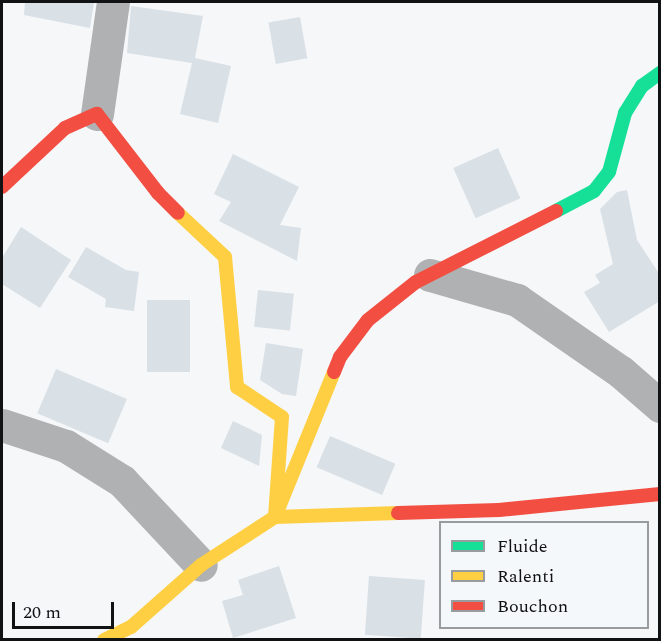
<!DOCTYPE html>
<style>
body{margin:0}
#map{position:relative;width:661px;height:641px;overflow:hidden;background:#f5f7f9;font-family:Spectral,serif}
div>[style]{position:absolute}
.building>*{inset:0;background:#d9e0e6;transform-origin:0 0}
.street>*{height:33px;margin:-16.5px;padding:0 16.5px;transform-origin:16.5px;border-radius:16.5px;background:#b0b1b2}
.fast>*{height:14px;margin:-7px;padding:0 7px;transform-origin:7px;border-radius:7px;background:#16e098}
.slow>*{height:14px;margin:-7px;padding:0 7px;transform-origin:7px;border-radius:7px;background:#ffcf43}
.jam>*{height:14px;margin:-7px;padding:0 7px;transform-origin:7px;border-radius:7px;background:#f24e42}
span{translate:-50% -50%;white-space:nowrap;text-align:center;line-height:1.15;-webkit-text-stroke:4.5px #f4f8fa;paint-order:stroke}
.frame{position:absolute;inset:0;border:3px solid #111213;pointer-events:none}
.legend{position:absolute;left:439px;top:521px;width:210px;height:108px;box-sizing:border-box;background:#f4f8fa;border:2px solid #999c9e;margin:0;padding:8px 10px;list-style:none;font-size:18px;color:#111213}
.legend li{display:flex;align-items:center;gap:12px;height:30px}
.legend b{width:30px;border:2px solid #999c9e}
.scale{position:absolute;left:12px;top:602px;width:102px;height:27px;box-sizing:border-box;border:3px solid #111213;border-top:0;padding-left:8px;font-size:18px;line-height:21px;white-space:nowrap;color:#111213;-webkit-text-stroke:4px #f4f8fa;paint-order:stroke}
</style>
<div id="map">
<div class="building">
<i style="clip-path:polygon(25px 2px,94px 2px,90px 28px,24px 15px)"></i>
<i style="clip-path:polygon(131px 6px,203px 16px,195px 58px,231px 66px,218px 123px,180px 114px,192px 63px,127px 53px)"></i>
<i style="left:300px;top:17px;width:42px;height:32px;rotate:80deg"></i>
<i style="left:498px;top:148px;width:55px;height:49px;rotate:66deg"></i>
<i style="clip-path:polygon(233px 154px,299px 187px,280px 225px,301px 228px,297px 261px,219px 221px,231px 202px,214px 194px)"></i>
<i style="clip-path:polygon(627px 190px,637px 240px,660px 275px,660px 301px,609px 332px,584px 292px,600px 283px,595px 275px,613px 264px,600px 209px,617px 192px)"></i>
<i style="clip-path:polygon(21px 227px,71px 260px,40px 308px,2px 284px,2px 258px)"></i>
<i style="clip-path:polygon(86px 247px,126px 270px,139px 272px,134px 311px,105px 307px,106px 299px,68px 277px)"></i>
<i style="left:258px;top:290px;width:36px;height:37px;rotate:6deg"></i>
<i style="left:147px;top:300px;width:43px;height:72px"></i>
<i style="clip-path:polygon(266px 343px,303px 349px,296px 396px,282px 394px,260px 380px)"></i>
<i style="left:56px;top:369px;width:77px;height:48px;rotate:23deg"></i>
<i style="clip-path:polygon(233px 421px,262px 435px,259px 466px,221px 448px)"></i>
<i style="left:330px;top:436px;width:71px;height:34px;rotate:23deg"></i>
<i style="clip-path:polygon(279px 566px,296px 618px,233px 638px,222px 601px,243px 595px,238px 580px)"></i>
<i style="left:369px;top:576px;width:56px;height:59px;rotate:4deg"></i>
</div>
<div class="street">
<i style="left:97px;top:114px;width:113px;rotate:-81.9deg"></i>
<i style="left:430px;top:275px;width:91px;rotate:16deg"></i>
<i style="left:517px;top:300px;width:126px;rotate:34.7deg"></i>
<i style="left:621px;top:372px;width:52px;rotate:41.1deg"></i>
<i style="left:2px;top:425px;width:67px;rotate:18.2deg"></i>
<i style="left:66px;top:446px;width:66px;rotate:32deg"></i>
<i style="left:122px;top:481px;width:115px;rotate:46.8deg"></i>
</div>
<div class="fast">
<i style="left:556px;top:211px;width:43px;rotate:-27.8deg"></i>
<i style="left:594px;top:191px;width:24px;rotate:-52deg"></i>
<i style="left:609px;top:172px;width:61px;rotate:-74.8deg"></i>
<i style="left:625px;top:113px;width:32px;rotate:-58deg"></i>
<i style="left:642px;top:86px;width:22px;rotate:-36deg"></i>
</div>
<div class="slow">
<i style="left:178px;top:213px;width:64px;rotate:43.1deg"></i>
<i style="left:225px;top:257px;width:131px;rotate:84.7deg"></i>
<i style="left:237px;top:387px;width:54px;rotate:33.7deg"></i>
<i style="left:282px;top:417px;width:100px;rotate:94deg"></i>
<i style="left:275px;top:517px;width:123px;rotate:-1.9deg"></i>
<i style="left:104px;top:640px;width:30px;rotate:-26deg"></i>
<i style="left:131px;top:627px;width:94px;rotate:-41.5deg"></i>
<i style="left:201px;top:565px;width:88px;rotate:-33deg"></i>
<i style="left:275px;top:517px;width:157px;rotate:-67.9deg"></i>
</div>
<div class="jam">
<i style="left:2px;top:187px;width:86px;rotate:-43.1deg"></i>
<i style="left:65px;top:128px;width:35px;rotate:-24deg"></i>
<i style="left:97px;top:114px;width:100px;rotate:52.3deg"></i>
<i style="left:158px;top:193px;width:28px;rotate:45deg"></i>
<i style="left:334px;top:372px;width:16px;rotate:-68deg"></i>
<i style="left:340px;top:357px;width:46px;rotate:-52.9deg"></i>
<i style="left:368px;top:320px;width:61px;rotate:-38.4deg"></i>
<i style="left:416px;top:282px;width:157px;rotate:-26.9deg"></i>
<i style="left:398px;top:513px;width:101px;rotate:-1.7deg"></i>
<i style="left:499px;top:510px;width:162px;rotate:-5.7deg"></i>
</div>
<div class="frame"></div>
<ul class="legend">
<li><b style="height:8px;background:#16e098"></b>Fluide</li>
<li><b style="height:8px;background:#ffcf43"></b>Ralenti</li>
<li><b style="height:8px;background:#f24e42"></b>Bouchon</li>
</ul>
<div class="scale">20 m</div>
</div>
